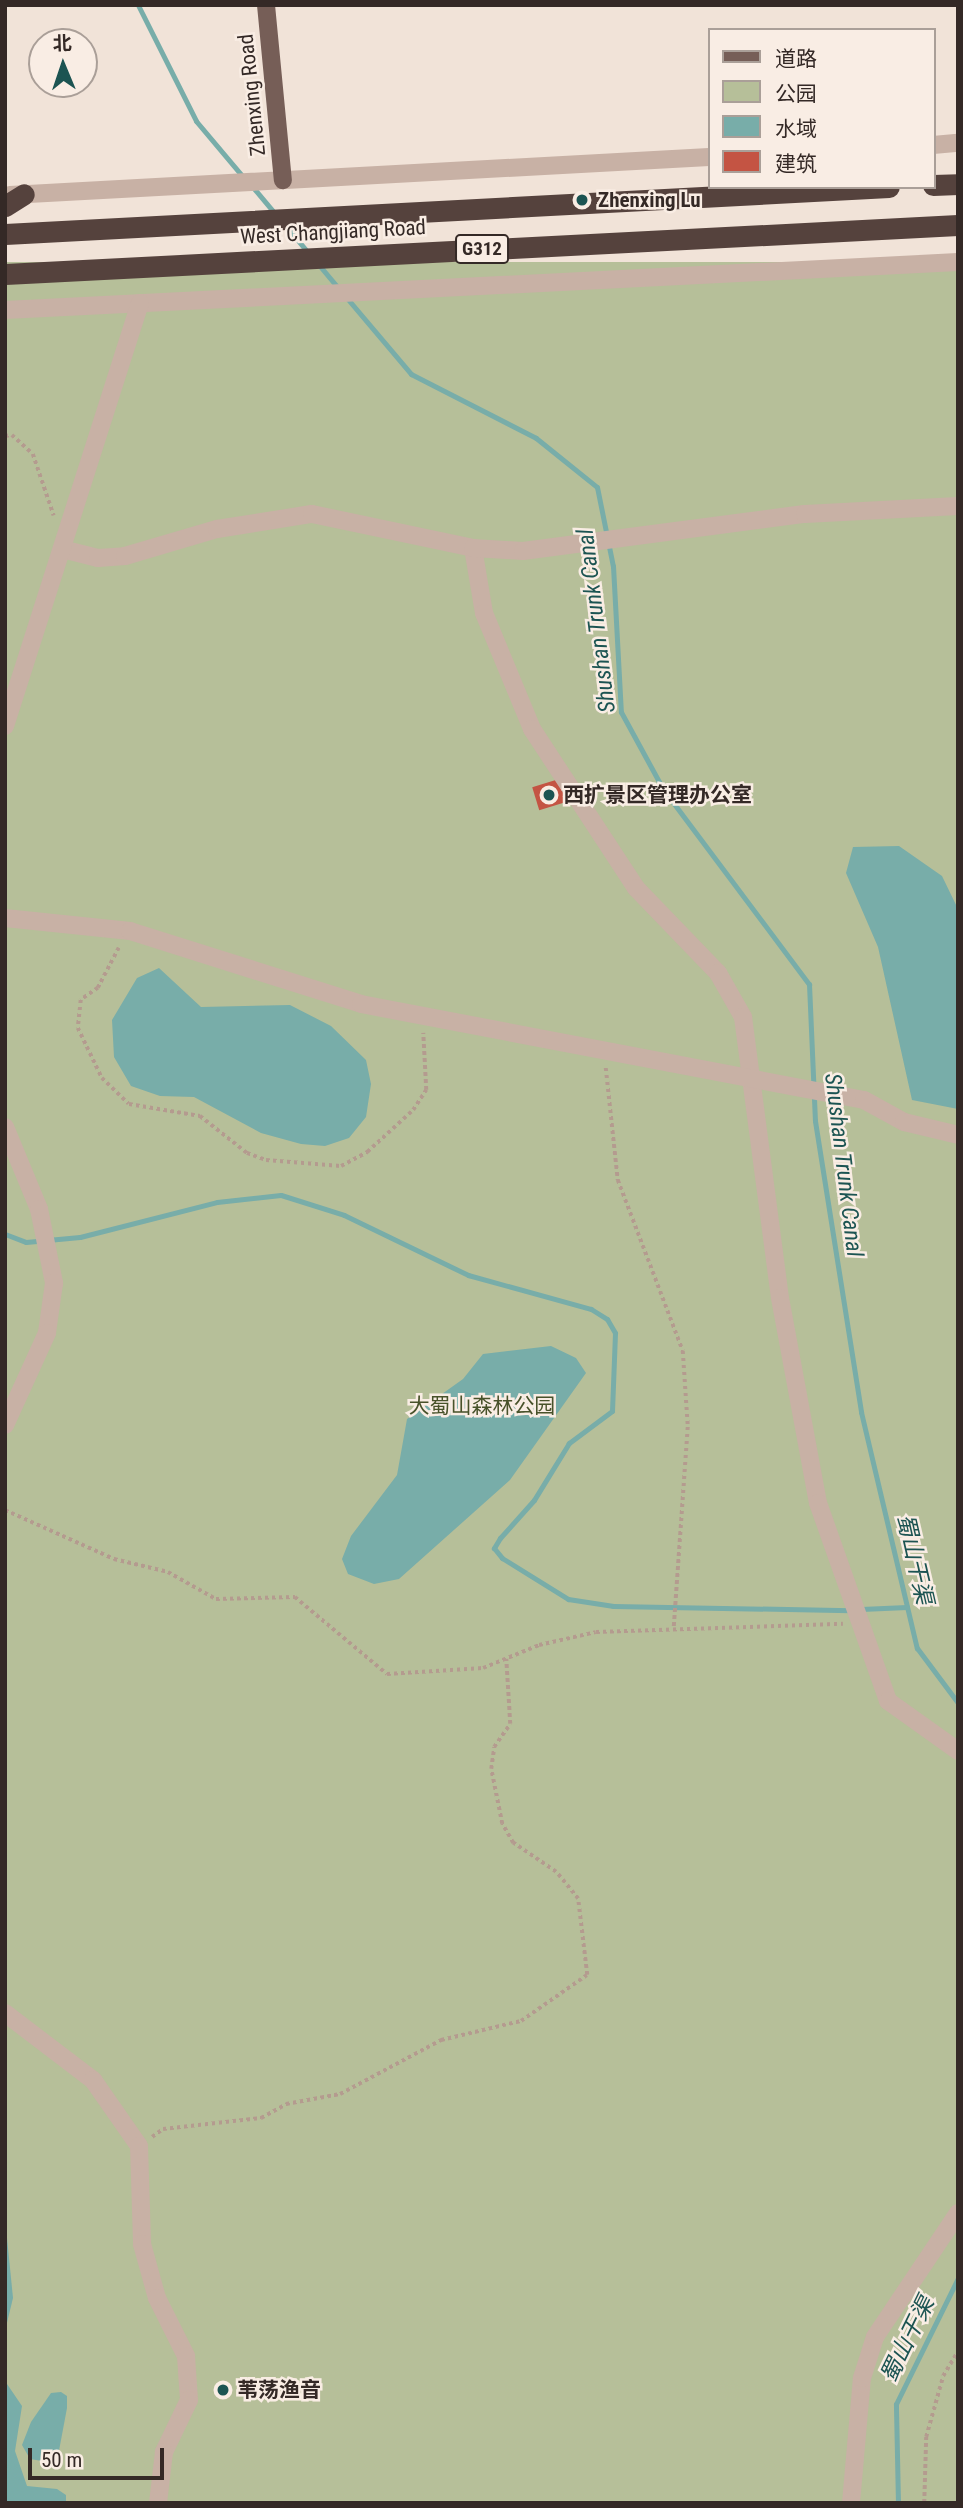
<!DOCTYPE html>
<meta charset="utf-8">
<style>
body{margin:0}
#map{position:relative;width:963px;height:2508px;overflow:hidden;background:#f1e3d8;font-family:"Roboto Condensed","Noto Sans SC",sans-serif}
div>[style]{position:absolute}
.green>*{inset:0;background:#b6bf99;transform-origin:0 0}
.water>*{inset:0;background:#78ada9}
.stream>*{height:5px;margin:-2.5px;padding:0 2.5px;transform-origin:2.5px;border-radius:2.5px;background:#78ada9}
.building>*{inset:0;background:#c45443;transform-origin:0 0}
.path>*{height:3.5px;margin-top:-1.75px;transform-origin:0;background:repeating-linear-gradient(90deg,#b49b8f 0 3.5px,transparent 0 7px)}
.minor>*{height:18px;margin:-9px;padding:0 9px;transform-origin:9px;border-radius:9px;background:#c8b1a5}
.major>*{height:18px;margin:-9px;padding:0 9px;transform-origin:9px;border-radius:9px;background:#765e57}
.highway>*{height:21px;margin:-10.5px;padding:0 10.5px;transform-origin:10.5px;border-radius:10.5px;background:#55423d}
.dots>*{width:19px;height:19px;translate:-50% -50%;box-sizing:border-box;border:4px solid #f9ede4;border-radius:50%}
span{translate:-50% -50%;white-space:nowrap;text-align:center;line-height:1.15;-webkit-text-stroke:5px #f9ede4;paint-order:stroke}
.shield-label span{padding:2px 5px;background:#f9ede4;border:2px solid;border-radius:5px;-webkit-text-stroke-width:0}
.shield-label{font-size:19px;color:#342926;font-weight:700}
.street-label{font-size:21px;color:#342926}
.poi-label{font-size:21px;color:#342926;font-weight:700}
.left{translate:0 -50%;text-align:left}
.park-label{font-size:21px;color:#48522a}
.water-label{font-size:23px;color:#1c5452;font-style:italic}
.frame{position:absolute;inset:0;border:7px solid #342926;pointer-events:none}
.legend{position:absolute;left:708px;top:28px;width:228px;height:161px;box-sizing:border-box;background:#f9ede4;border:2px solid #aa9f98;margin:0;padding:9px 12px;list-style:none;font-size:21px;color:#342926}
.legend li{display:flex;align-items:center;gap:14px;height:35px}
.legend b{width:35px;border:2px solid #aa9f98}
.north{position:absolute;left:28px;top:28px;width:70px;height:70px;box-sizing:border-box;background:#f9ede4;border:2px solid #aa9f98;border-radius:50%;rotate:358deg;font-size:19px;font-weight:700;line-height:28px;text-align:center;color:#342926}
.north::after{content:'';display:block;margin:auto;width:24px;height:32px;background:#1c5452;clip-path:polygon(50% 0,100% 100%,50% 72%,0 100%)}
.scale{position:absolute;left:28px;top:2448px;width:136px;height:32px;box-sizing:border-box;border:4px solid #342926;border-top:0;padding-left:9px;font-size:21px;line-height:24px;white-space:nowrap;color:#342926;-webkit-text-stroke:5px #f9ede4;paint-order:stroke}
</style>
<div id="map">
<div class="green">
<i style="left:958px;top:262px;width:2241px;height:954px;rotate:90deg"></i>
</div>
<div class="water">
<i style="clip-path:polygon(899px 846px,942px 876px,958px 909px,958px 1109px,912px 1100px,878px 947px,846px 873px,853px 847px)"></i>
<i style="clip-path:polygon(159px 968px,201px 1007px,290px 1005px,331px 1026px,366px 1060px,371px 1084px,366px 1117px,349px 1138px,325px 1146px,301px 1144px,261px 1133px,194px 1097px,160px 1096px,131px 1086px,114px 1057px,112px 1020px,137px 978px)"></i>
<i style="clip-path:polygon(551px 1346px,576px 1358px,586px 1373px,510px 1480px,399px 1579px,374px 1584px,348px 1574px,342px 1559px,351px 1536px,397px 1475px,407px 1419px,463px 1379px,483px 1354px)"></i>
<i style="clip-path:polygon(5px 2218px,13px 2298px,5px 2331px)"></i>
<i style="clip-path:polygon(5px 2381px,22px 2406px,15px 2451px,27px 2486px,57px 2489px,66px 2495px,66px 2503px,5px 2503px)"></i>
<i style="clip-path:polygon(61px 2392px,67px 2396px,67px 2408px,58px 2456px,54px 2463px,30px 2459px,22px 2445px,31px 2422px,51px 2393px)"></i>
</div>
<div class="stream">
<i style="left:138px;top:5px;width:130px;rotate:63.4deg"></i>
<i style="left:196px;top:121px;width:75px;rotate:49.9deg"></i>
<i style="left:251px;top:185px;width:39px;rotate:50deg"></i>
<i style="left:285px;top:225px;width:35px;rotate:50deg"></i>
<i style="left:319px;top:265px;width:33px;rotate:50deg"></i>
<i style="left:346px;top:297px;width:101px;rotate:49.8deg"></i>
<i style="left:411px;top:374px;width:140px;rotate:27.1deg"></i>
<i style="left:536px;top:438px;width:78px;rotate:38.8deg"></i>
<i style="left:597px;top:487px;width:81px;rotate:78.6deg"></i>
<i style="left:613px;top:566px;width:146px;rotate:86.9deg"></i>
<i style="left:621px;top:712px;width:88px;rotate:61.4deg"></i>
<i style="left:663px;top:789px;width:244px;rotate:53.2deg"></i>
<i style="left:809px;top:984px;width:137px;rotate:87.5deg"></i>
<i style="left:815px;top:1121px;width:295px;rotate:81deg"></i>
<i style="left:861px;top:1412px;width:243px;rotate:76.7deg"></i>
<i style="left:917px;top:1648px;width:69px;rotate:53.3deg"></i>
<i style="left:5px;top:1234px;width:22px;rotate:21deg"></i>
<i style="left:26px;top:1242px;width:54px;rotate:-5.3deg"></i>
<i style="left:80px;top:1237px;width:141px;rotate:-14.3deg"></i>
<i style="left:217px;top:1202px;width:64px;rotate:-6.2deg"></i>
<i style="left:281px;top:1195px;width:66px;rotate:17.6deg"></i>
<i style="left:344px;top:1215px;width:138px;rotate:25.8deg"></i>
<i style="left:468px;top:1275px;width:128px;rotate:15.5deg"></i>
<i style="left:591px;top:1309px;width:19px;rotate:32deg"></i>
<i style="left:607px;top:1319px;width:16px;rotate:60deg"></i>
<i style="left:615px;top:1333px;width:78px;rotate:92.2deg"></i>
<i style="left:612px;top:1411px;width:54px;rotate:143.3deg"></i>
<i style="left:569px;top:1443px;width:67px;rotate:121.6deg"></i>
<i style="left:534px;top:1500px;width:51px;rotate:131.8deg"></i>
<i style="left:500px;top:1538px;width:12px;rotate:121deg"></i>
<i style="left:494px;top:1548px;width:13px;rotate:51deg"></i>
<i style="left:502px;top:1558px;width:78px;rotate:31.8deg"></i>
<i style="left:568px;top:1599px;width:46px;rotate:8.8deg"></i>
<i style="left:613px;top:1606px;width:238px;rotate:1deg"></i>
<i style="left:861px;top:1609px;width:46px;rotate:-2.5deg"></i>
<i style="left:898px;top:2503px;width:99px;rotate:-91.2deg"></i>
<i style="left:896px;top:2404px;width:140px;rotate:-63.8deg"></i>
</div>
<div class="building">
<i style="left:559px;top:779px;width:24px;height:28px;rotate:73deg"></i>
</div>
<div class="path">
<i style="left:5px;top:436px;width:7px;rotate:-8deg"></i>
<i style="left:12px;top:435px;width:28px;rotate:42deg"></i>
<i style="left:33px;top:454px;width:65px;rotate:71.3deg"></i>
<i style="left:119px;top:948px;width:45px;rotate:117.7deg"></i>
<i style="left:98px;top:988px;width:21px;rotate:145deg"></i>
<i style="left:81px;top:1000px;width:28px;rotate:96deg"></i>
<i style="left:78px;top:1028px;width:55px;rotate:64.4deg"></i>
<i style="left:102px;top:1078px;width:37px;rotate:44deg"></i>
<i style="left:129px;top:1104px;width:72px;rotate:9.6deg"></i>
<i style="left:200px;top:1116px;width:60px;rotate:38.2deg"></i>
<i style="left:247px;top:1153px;width:20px;rotate:20deg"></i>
<i style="left:266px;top:1160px;width:75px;rotate:4.6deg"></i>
<i style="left:341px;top:1166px;width:30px;rotate:-28deg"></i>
<i style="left:367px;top:1152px;width:62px;rotate:-42.4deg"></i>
<i style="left:413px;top:1110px;width:24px;rotate:-57deg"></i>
<i style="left:426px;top:1090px;width:57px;rotate:-93deg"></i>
<i style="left:606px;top:1068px;width:113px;rotate:83.9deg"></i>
<i style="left:618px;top:1180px;width:183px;rotate:69.2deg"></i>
<i style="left:683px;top:1351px;width:76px;rotate:86.2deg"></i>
<i style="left:688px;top:1427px;width:202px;rotate:94deg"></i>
<i style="left:5px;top:1510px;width:120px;rotate:24.2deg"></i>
<i style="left:114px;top:1559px;width:56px;rotate:13.5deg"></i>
<i style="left:168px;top:1572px;width:55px;rotate:29.4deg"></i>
<i style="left:216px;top:1599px;width:79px;rotate:-1.5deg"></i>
<i style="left:295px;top:1597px;width:120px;rotate:39.9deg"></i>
<i style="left:387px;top:1674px;width:96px;rotate:-3.6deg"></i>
<i style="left:483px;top:1668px;width:61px;rotate:-22.3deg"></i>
<i style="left:539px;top:1645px;width:58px;rotate:-12.8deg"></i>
<i style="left:596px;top:1632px;width:247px;rotate:-1.9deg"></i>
<i style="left:152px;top:2137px;width:14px;rotate:-36deg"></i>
<i style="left:163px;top:2129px;width:99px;rotate:-6.4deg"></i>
<i style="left:261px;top:2118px;width:29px;rotate:-29deg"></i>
<i style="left:286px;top:2104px;width:55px;rotate:-10.5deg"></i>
<i style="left:340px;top:2094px;width:115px;rotate:-28.1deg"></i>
<i style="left:441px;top:2040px;width:82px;rotate:-13.4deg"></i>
<i style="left:521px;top:2021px;width:80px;rotate:-34.9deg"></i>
<i style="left:587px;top:1975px;width:77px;rotate:-96.8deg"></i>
<i style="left:578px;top:1899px;width:35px;rotate:-129deg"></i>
<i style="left:556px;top:1872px;width:52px;rotate:-146deg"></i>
<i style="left:513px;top:1843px;width:22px;rotate:-120deg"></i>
<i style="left:502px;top:1824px;width:56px;rotate:-101.3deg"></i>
<i style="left:491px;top:1769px;width:22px;rotate:-82deg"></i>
<i style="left:494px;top:1747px;width:28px;rotate:-55deg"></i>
<i style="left:510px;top:1724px;width:65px;rotate:-93.5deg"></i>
<i style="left:924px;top:2503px;width:66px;rotate:-88.3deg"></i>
<i style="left:926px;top:2437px;width:63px;rotate:-74.4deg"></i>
<i style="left:943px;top:2376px;width:29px;rotate:-59deg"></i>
</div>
<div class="minor">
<i style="left:933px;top:145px;width:25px;rotate:-5deg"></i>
<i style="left:10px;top:195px;width:700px;rotate:-3.11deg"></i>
<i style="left:5px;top:310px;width:954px;rotate:-2.88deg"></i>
<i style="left:473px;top:548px;width:66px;rotate:80.4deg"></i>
<i style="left:484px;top:613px;width:126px;rotate:67.5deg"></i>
<i style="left:532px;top:729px;width:190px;rotate:56.8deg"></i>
<i style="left:636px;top:888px;width:118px;rotate:46deg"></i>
<i style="left:718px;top:973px;width:51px;rotate:60.4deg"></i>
<i style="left:743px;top:1017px;width:283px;rotate:82.5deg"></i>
<i style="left:780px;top:1298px;width:208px;rotate:79.5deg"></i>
<i style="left:818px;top:1503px;width:210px;rotate:70.5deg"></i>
<i style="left:888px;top:1701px;width:86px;rotate:35.5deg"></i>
<i style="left:62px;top:549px;width:37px;rotate:14deg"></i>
<i style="left:98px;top:558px;width:27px;rotate:-4deg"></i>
<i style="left:125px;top:556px;width:96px;rotate:-16.4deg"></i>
<i style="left:217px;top:529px;width:96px;rotate:-9deg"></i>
<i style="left:312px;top:514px;width:165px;rotate:11.9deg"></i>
<i style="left:473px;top:548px;width:50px;rotate:3.4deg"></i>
<i style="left:523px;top:551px;width:284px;rotate:-7.5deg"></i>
<i style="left:805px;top:514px;width:153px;rotate:-3deg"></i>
<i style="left:5px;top:726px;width:444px;rotate:-72.3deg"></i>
<i style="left:5px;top:918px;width:126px;rotate:5.9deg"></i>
<i style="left:130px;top:931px;width:242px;rotate:17.5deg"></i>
<i style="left:361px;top:1004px;width:512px;rotate:10.81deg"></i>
<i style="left:864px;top:1100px;width:46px;rotate:28.8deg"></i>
<i style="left:904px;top:1122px;width:56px;rotate:13.5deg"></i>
<i style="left:5px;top:1127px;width:89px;rotate:67.5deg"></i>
<i style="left:39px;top:1209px;width:76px;rotate:78.5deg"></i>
<i style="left:54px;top:1283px;width:50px;rotate:98deg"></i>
<i style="left:47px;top:1333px;width:101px;rotate:114.5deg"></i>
<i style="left:5px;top:2013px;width:111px;rotate:37.3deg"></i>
<i style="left:93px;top:2080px;width:80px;rotate:55.1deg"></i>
<i style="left:139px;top:2146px;width:98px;rotate:88.2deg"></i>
<i style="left:142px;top:2244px;width:56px;rotate:74.5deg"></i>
<i style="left:157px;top:2298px;width:65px;rotate:63.4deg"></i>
<i style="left:186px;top:2356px;width:44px;rotate:86.1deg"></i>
<i style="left:189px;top:2400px;width:58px;rotate:115.7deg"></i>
<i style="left:164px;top:2452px;width:51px;rotate:96.7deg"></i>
<i style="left:851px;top:2503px;width:125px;rotate:-85deg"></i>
<i style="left:862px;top:2378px;width:43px;rotate:-72.4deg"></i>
<i style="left:875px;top:2337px;width:149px;rotate:-56.2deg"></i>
</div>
<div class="major">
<i style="left:266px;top:5px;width:176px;rotate:84.5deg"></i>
</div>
<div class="highway">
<i style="left:933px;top:185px;width:25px;rotate:-2deg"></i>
<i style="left:5px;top:206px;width:22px;rotate:-32deg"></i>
<i style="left:5px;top:234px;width:885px;rotate:-3.04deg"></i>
<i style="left:5px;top:274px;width:954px;rotate:-2.94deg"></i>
</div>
<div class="dots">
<i style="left:582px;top:200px;background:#1c5452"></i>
<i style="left:549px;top:795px;background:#1c5452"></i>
<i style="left:223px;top:2390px;background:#1c5452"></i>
</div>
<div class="shield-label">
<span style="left:482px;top:249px">G312</span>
</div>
<div class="street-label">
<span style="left:252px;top:95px;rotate:-96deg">Zhenxing Road</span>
<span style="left:333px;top:232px;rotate:-3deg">West Changjiang Road</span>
</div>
<div class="poi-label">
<span class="left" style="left:598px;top:200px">Zhenxing Lu</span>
<span class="left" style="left:563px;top:795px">西扩景区管理办公室</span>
<span class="left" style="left:237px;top:2390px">苇荡渔音</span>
</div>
<div class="park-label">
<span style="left:482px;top:1406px">大蜀山森林公园</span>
</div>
<div class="water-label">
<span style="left:597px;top:621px;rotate:-97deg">Shushan Trunk Canal</span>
<span style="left:843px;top:1165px;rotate:83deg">Shushan Trunk Canal</span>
<span style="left:914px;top:1559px;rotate:77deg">蜀山干渠</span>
<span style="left:908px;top:2340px;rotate:-64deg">蜀山干渠</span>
</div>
<div class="frame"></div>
<ul class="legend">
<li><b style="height:9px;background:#765e57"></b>道路</li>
<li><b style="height:19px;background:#b6bf99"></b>公园</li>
<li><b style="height:19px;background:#78ada9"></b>水域</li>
<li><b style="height:19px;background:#c45443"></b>建筑</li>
</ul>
<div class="north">北</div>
<div class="scale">50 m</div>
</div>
